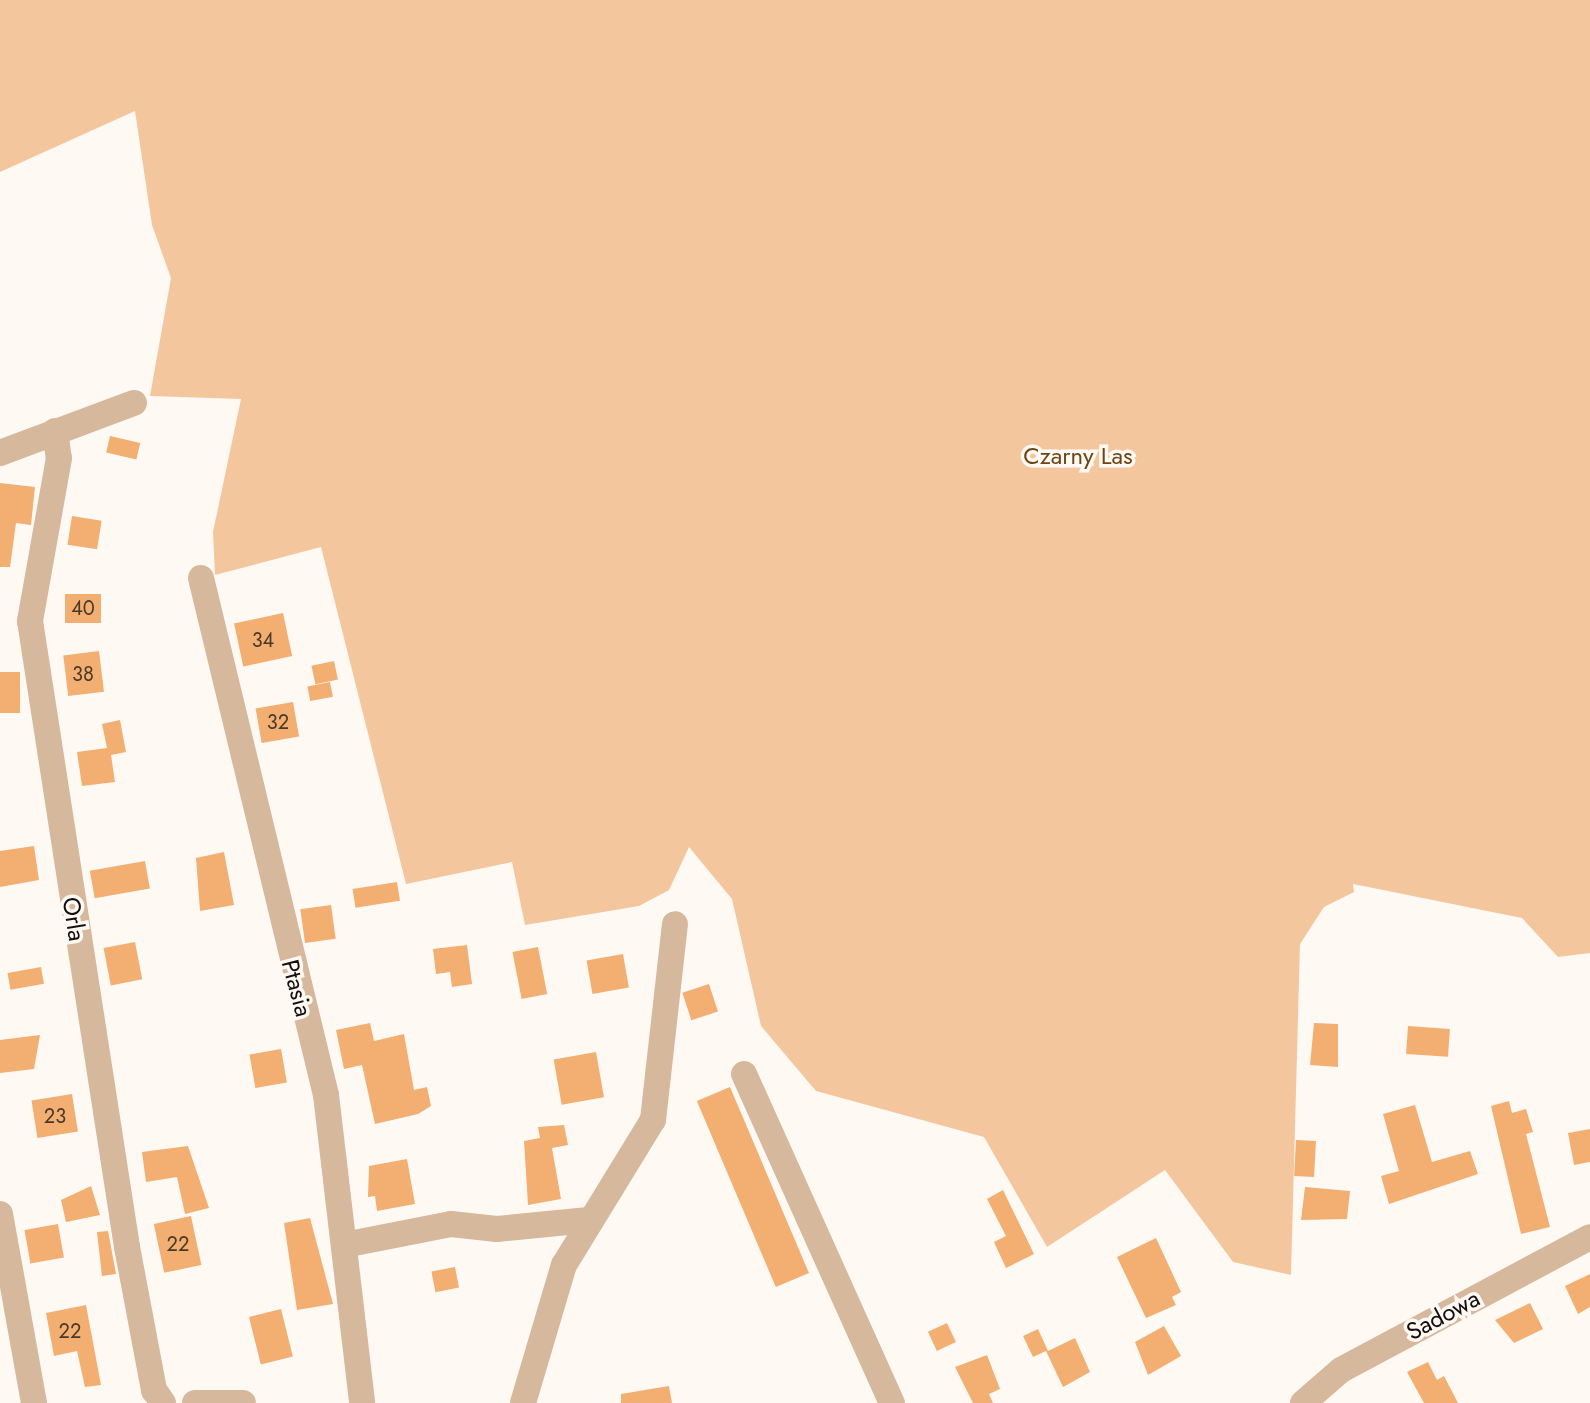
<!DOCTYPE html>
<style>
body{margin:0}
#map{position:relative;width:1590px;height:1403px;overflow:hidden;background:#fff9f4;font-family:Jost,sans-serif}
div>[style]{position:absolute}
.green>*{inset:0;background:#f4c69e}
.building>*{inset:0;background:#f2af71;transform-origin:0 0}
.minor>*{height:26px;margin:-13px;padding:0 13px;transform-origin:13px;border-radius:13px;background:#d6b89d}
span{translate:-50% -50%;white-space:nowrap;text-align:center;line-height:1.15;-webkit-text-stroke:7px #fff9f4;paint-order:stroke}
.number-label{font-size:20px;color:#4a3828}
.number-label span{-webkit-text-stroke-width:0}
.park-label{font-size:24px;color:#6f4415}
.street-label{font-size:24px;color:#12100f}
</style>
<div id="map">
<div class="green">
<i style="clip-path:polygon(0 0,1590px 0,1590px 953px,1558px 957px,1522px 918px,1353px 884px,1354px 892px,1324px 907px,1300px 944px,1291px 1275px,1233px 1262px,1165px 1170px,1047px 1247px,984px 1137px,816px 1091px,761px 1026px,732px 899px,689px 847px,669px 890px,639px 906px,525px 925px,512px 862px,406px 884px,321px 547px,215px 575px,213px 532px,241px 399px,150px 396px,171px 278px,152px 225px,135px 111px,0 172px)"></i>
</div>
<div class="building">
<i style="left:110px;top:436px;width:31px;height:17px;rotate:13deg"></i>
<i style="clip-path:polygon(0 483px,35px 487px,31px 525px,16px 523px,10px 567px,0 567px)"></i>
<i style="left:72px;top:516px;width:30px;height:29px;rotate:9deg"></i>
<i style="left:65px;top:594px;width:36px;height:29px"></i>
<i style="left:283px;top:613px;width:44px;height:50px;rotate:78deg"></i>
<i style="left:99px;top:651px;width:41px;height:36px;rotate:83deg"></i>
<i style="left:334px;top:661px;width:19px;height:23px;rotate:78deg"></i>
<i style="left:0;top:672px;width:20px;height:41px"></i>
<i style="left:330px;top:682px;width:15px;height:23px;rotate:79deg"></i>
<i style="left:293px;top:702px;width:35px;height:38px;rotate:80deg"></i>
<i style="clip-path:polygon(120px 720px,126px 752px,111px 755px,115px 782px,82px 786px,77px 752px,107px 748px,102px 724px)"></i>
<i style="clip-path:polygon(34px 846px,39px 880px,0 887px,0 851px)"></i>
<i style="clip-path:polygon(224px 852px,234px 905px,200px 911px,196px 858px)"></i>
<i style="left:145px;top:861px;width:28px;height:56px;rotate:80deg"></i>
<i style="left:397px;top:882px;width:19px;height:45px;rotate:81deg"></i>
<i style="left:331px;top:905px;width:34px;height:31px;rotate:82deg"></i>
<i style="left:135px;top:942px;width:38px;height:32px;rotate:79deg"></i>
<i style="clip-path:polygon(467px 945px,472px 984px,452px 987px,450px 972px,436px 974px,433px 949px)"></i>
<i style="left:538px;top:947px;width:48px;height:26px;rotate:79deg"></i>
<i style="left:623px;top:954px;width:34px;height:37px;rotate:80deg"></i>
<i style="left:41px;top:967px;width:17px;height:34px;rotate:80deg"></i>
<i style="left:709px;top:984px;width:29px;height:28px;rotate:72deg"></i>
<i style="clip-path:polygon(370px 1023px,374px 1041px,404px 1034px,414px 1090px,427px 1087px,431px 1106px,418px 1114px,375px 1124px,362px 1065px,344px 1069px,336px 1030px)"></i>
<i style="clip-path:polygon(1314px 1023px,1338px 1024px,1338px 1067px,1310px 1065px)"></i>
<i style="left:1408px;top:1026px;width:42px;height:28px;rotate:4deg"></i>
<i style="clip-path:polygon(40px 1035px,34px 1069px,0 1073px,0 1040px)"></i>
<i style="left:281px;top:1049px;width:34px;height:32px;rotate:80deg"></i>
<i style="left:596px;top:1052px;width:46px;height:43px;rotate:80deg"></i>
<i style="left:730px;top:1087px;width:202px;height:36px;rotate:67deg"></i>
<i style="left:72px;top:1094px;width:38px;height:41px;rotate:81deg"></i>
<i style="clip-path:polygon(1509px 1101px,1512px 1113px,1526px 1109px,1530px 1122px,1533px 1132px,1526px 1134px,1550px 1227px,1521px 1234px,1491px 1106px)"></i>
<i style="clip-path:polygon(1415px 1105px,1432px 1162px,1470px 1151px,1478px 1174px,1389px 1204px,1381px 1176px,1399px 1171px,1383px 1114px)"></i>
<i style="clip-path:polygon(564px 1125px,568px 1145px,552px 1148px,561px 1199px,528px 1205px,524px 1141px,540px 1138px,538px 1127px)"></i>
<i style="clip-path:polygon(1590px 1129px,1590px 1162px,1574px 1165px,1568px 1133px)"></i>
<i style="left:1296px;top:1140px;width:20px;height:36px;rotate:3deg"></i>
<i style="clip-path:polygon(188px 1146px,209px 1208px,185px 1214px,177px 1177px,146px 1182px,142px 1152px)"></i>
<i style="clip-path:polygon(407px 1159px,415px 1204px,377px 1211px,375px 1196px,368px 1197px,369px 1166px)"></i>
<i style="clip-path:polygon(91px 1186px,100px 1215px,66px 1222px,61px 1200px)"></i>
<i style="clip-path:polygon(1305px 1187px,1350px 1191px,1347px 1219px,1301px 1220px)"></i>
<i style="clip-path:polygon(1003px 1190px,1034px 1254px,1006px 1268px,994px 1242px,1006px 1236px,987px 1199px)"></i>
<i style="left:191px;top:1216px;width:50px;height:38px;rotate:78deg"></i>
<i style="clip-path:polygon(310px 1218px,333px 1304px,297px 1310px,284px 1223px)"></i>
<i style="left:58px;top:1224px;width:34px;height:34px;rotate:80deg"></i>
<i style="clip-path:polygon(108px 1231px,116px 1274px,102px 1276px,97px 1232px)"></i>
<i style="clip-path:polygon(1156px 1238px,1181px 1292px,1172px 1297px,1176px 1305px,1146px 1318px,1117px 1257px)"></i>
<i style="left:455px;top:1267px;width:21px;height:24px;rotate:79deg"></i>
<i style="clip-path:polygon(1590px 1274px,1590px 1307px,1578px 1314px,1565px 1286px)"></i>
<i style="clip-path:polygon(1530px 1303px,1543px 1329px,1514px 1343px,1495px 1320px)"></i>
<i style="clip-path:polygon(86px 1305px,101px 1385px,85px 1387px,77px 1351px,54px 1356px,46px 1313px)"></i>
<i style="left:281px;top:1309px;width:49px;height:33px;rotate:76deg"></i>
<i style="left:947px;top:1323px;width:21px;height:21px;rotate:65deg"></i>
<i style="clip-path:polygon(1164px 1326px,1181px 1356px,1148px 1375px,1135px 1342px)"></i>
<i style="clip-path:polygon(1038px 1329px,1048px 1351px,1075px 1338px,1090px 1372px,1063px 1387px,1046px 1351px,1033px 1357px,1023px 1336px)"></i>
<i style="clip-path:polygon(987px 1355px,1000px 1389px,989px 1394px,993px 1403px,973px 1403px,955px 1367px)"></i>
<i style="clip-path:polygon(1428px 1362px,1437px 1380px,1444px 1376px,1458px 1403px,1424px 1403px,1407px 1372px)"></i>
<i style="clip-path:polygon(669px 1386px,672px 1403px,621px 1403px,621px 1394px)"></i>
</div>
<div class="minor">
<i style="left:55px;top:431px;width:27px;rotate:82deg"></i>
<i style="left:59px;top:458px;width:166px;rotate:100.1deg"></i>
<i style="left:30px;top:621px;width:633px;rotate:81.19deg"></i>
<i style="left:127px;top:1247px;width:146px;rotate:79.3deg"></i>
<i style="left:154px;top:1390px;width:16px;rotate:55deg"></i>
<i style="left:0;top:453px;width:143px;rotate:-20.5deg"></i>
<i style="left:201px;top:578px;width:532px;rotate:76.41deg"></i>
<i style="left:326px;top:1095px;width:310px;rotate:83.3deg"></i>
<i style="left:744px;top:1074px;width:361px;rotate:65.8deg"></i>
<i style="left:0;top:1214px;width:192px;rotate:79.8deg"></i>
<i style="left:344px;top:1245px;width:109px;rotate:-11.1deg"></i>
<i style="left:451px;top:1224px;width:46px;rotate:6.2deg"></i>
<i style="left:497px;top:1229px;width:92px;rotate:-5.6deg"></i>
<i style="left:195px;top:1403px;width:48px"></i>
<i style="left:523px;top:1403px;width:144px;rotate:-73.5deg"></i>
<i style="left:564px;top:1265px;width:170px;rotate:-58.5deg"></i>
<i style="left:653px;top:1120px;width:197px;rotate:-83.6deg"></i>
<i style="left:1303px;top:1403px;width:50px;rotate:-41deg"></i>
<i style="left:1341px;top:1370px;width:282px;rotate:-28.1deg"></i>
</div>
<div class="number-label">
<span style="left:83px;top:608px">40</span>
<span style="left:263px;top:640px">34</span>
<span style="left:83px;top:674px">38</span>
<span style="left:278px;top:722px">32</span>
<span style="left:55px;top:1116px">23</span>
<span style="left:178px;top:1244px">22</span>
<span style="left:70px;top:1331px">22</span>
</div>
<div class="park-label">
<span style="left:1078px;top:456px">Czarny Las</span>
</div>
<div class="street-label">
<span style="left:74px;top:919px;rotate:81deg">Orla</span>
<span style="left:297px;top:988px;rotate:75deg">Ptasia</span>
<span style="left:1443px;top:1315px;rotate:-28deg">Sadowa</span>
</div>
</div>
